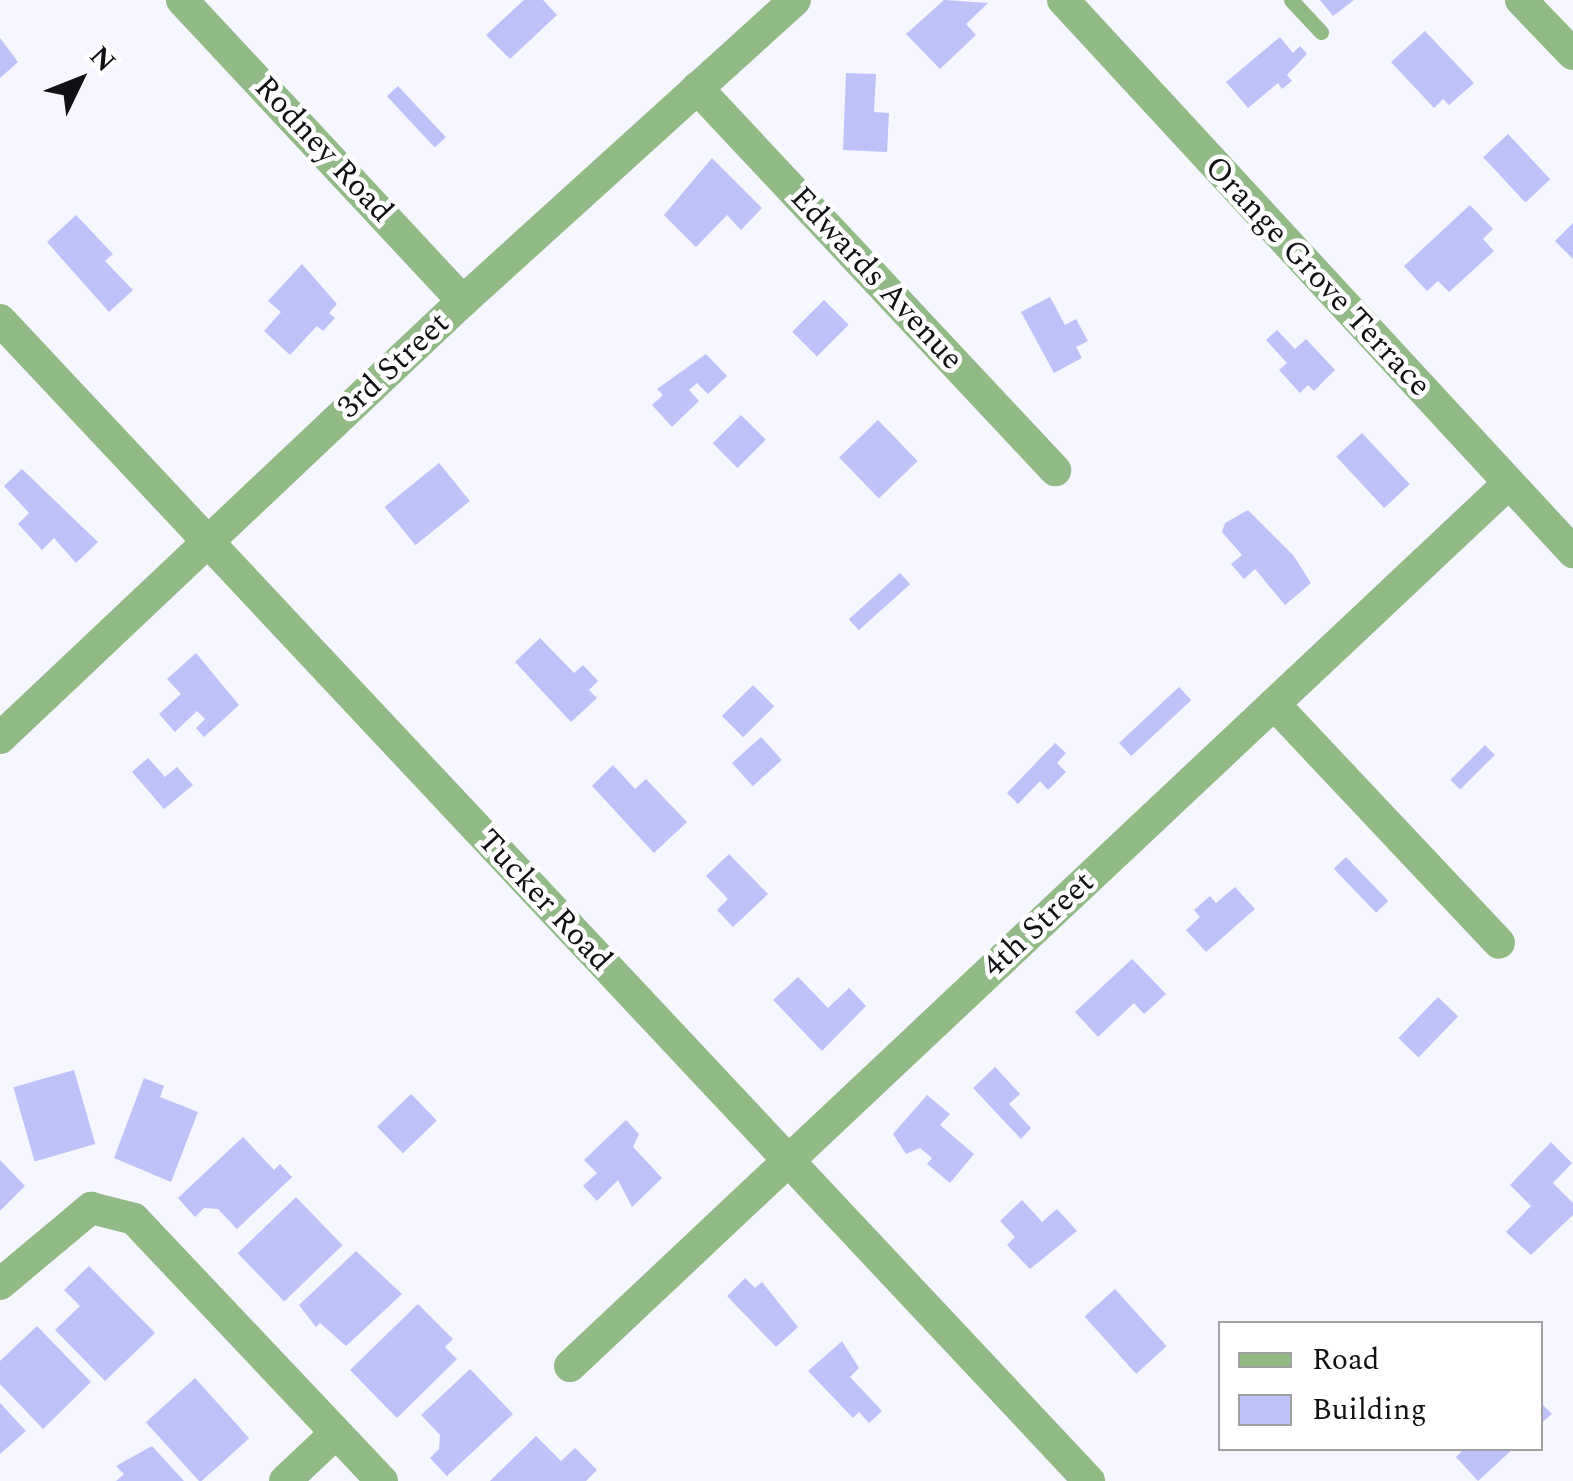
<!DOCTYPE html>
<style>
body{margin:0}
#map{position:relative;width:1573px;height:1481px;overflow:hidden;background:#f5f6fe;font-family:Spectral,serif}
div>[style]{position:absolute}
.building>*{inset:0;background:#bec2f8;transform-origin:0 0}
.lane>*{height:15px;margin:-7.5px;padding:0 7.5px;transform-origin:7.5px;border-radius:7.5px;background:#91ba87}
.street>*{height:32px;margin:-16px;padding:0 16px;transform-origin:16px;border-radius:16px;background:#91ba87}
span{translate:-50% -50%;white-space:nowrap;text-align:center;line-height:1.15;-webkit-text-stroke:9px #fff;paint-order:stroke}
.street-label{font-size:32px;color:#101115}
.legend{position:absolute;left:1218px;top:1321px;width:325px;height:130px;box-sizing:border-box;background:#fff;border:2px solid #9fa0a1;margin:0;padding:12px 18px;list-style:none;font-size:30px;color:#101115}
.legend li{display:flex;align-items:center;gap:20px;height:50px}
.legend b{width:50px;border:2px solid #9fa0a1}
.north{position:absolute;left:30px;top:30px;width:100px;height:100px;-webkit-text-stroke:8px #fff;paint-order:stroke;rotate:47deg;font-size:28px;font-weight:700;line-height:40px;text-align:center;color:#101115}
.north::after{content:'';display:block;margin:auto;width:35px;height:45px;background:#101115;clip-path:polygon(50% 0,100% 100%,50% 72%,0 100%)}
</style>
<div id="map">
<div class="building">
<i style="clip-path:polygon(524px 0,543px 0,557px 15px,510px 59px,486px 35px)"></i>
<i style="clip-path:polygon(944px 0,988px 3px,966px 24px,976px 35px,940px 69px,906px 34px)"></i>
<i style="clip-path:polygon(1320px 0,1354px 0,1333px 16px)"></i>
<i style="clip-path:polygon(1425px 31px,1474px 83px,1449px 105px,1443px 99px,1434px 108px,1391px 62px)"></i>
<i style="clip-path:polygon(1280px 37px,1293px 53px,1300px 46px,1307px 54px,1287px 75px,1292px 81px,1282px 89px,1278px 83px,1248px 108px,1226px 82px)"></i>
<i style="clip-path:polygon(0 38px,18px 62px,0 78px)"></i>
<i style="clip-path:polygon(846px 73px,876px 74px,874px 112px,889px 113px,887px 152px,843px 150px)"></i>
<i style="left:398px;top:86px;width:70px;height:15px;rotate:47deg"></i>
<i style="left:1508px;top:134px;width:62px;height:34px;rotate:47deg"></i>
<i style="clip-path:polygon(712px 158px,762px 208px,741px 230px,727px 215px,696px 247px,664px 215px)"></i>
<i style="clip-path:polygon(1470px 205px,1493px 229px,1483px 239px,1494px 251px,1449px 292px,1438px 281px,1427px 291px,1404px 266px)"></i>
<i style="clip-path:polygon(76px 215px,113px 254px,105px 261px,133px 290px,109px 312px,47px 242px)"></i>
<i style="clip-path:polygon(1573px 223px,1573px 259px,1555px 241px)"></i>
<i style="clip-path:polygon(302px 264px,337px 304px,329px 313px,335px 318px,323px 331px,317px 326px,290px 355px,264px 331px,281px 312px,268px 301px)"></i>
<i style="clip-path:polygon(1050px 297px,1065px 325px,1076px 319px,1088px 341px,1076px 347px,1082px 358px,1054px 373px,1021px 312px)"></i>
<i style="left:824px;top:300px;width:35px;height:45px;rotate:45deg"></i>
<i style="clip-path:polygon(1277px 330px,1295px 349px,1306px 339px,1335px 370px,1314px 391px,1308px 385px,1300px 393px,1279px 370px,1287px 363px,1266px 340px)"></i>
<i style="clip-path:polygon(706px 354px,727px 376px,708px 394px,697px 383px,689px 390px,699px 401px,672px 427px,652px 405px,663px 395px,657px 389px)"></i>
<i style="left:741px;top:415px;width:35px;height:40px;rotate:45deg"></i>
<i style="left:878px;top:420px;width:57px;height:54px;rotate:46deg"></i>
<i style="left:1362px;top:433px;width:70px;height:35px;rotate:47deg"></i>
<i style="left:439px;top:463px;width:49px;height:70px;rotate:51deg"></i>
<i style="clip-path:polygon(22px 469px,98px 542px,76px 563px,54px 538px,42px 550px,18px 524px,29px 513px,4px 486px)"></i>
<i style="clip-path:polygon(1248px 510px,1293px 555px,1311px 583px,1285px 605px,1255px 569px,1244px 579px,1231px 564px,1242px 555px,1222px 532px,1225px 523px)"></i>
<i style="left:900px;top:573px;width:15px;height:69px;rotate:48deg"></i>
<i style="clip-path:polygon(540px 638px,574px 673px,583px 665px,598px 681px,589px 690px,597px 698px,571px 722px,515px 662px)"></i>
<i style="clip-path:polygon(196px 653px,239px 705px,204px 737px,196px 728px,205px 719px,197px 711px,175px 732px,159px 714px,181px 694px,167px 679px)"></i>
<i style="left:753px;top:685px;width:30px;height:44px;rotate:45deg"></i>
<i style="left:1179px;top:687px;width:18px;height:82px;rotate:47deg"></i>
<i style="left:761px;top:737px;width:31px;height:39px;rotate:48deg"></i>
<i style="clip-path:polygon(1055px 743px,1066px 753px,1057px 763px,1066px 772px,1048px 790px,1040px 781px,1018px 804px,1007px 793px)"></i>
<i style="left:1485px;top:745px;width:14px;height:49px;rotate:45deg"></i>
<i style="clip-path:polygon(148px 758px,165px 777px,177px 767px,193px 785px,164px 809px,132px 772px)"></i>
<i style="clip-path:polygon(613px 765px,635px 789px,646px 779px,687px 822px,654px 853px,592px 786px)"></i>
<i style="clip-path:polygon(729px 854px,768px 894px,733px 927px,717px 910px,728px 899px,706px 876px)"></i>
<i style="left:1346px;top:857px;width:61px;height:17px;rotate:46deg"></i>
<i style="clip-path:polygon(1235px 887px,1255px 909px,1206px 952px,1186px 930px,1200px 917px,1194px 910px,1210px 896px,1216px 903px)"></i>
<i style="clip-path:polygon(1132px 959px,1166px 994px,1144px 1014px,1134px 1003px,1098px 1037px,1075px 1012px)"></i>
<i style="clip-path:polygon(798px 977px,828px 1008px,849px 988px,866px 1006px,822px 1051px,773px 1000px)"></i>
<i style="left:1438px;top:997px;width:28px;height:57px;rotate:44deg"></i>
<i style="clip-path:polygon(995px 1067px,1020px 1094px,1009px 1104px,1031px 1128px,1021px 1139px,973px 1088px)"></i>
<i style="left:74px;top:1070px;width:77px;height:63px;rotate:74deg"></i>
<i style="clip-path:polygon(144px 1078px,164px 1086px,160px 1097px,198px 1112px,171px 1182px,114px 1158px)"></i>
<i style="left:411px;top:1094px;width:37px;height:47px;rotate:46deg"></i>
<i style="clip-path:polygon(927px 1095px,950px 1114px,940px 1125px,974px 1154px,950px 1183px,927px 1164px,932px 1158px,920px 1148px,906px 1154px,893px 1134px)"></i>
<i style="clip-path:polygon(626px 1120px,639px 1134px,633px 1147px,662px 1178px,632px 1207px,618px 1180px,597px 1201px,583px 1186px,597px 1173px,584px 1160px)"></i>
<i style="clip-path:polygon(243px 1137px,274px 1170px,280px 1164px,292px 1177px,237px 1229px,218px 1209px,204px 1208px,195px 1217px,178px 1198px)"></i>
<i style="clip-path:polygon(1551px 1142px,1572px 1163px,1553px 1183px,1573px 1203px,1573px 1215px,1531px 1255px,1506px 1232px,1531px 1206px,1510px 1185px)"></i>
<i style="clip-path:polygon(0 1160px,25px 1186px,0 1211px)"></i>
<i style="left:296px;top:1197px;width:67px;height:81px;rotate:46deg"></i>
<i style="clip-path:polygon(1022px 1200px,1042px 1222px,1057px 1209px,1077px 1231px,1030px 1269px,1007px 1245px,1015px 1237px,1000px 1221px)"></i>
<i style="clip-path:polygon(356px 1251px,402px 1294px,346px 1346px,320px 1323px,316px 1327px,299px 1305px)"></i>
<i style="clip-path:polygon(89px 1266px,155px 1333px,105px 1381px,55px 1330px,80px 1306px,64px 1290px)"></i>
<i style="clip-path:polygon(745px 1278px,755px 1288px,762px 1282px,798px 1327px,776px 1347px,727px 1296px)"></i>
<i style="left:1115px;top:1289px;width:77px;height:41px;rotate:48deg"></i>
<i style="clip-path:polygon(418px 1304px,453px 1339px,445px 1347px,457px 1359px,397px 1418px,350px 1370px)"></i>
<i style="clip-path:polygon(37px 1326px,91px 1382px,43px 1429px,0 1384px,0 1361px)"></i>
<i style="clip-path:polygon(842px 1341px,859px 1368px,850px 1377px,882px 1411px,869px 1423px,859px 1412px,853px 1418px,808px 1371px)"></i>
<i style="clip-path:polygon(470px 1369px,513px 1414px,447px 1476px,430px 1458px,439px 1449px,440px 1435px,421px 1415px)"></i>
<i style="left:195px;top:1378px;width:81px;height:66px;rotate:48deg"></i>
<i style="clip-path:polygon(1540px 1402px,1552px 1414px,1540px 1424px)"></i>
<i style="clip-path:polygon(0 1403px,26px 1431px,0 1454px)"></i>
<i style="clip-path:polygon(536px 1436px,561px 1461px,575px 1448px,597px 1470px,586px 1481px,490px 1481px)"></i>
<i style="clip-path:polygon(152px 1446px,184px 1481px,116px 1481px,124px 1474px,116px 1466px)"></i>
<i style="clip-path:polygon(1465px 1448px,1514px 1448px,1478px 1481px,1456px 1457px)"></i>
</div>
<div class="lane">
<i style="left:1291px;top:0;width:44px;rotate:46.8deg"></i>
</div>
<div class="street">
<i style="left:182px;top:0;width:412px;rotate:47deg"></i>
<i style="left:1063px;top:0;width:752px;rotate:47.26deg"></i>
<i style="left:1521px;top:0;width:75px;rotate:46.1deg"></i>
<i style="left:697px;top:88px;width:524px;rotate:46.86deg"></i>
<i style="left:0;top:320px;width:1592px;rotate:46.83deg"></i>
<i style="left:1274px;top:704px;width:328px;rotate:46.7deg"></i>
<i style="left:0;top:738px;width:637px;rotate:-43.35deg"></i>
<i style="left:463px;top:301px;width:448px;rotate:-42.2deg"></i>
<i style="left:0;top:1284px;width:119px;rotate:-39.9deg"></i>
<i style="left:91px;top:1208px;width:44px;rotate:14.3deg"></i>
<i style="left:134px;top:1219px;width:361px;rotate:46.6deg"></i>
<i style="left:570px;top:1366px;width:1288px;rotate:-43.24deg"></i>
<i style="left:285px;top:1481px;width:70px;rotate:-43.3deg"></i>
</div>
<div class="street-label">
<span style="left:323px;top:150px;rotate:47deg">Rodney Road</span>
<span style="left:1317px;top:277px;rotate:47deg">Orange Grove Terrace</span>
<span style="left:876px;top:279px;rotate:47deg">Edwards Avenue</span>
<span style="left:394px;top:366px;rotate:-43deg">3rd Street</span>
<span style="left:544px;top:901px;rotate:47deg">Tucker Road</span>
<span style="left:1039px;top:925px;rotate:-43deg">4th Street</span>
</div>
<ul class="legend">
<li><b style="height:12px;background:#91ba87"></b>Road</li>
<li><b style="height:28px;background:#bec2f8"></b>Building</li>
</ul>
<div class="north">N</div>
</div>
